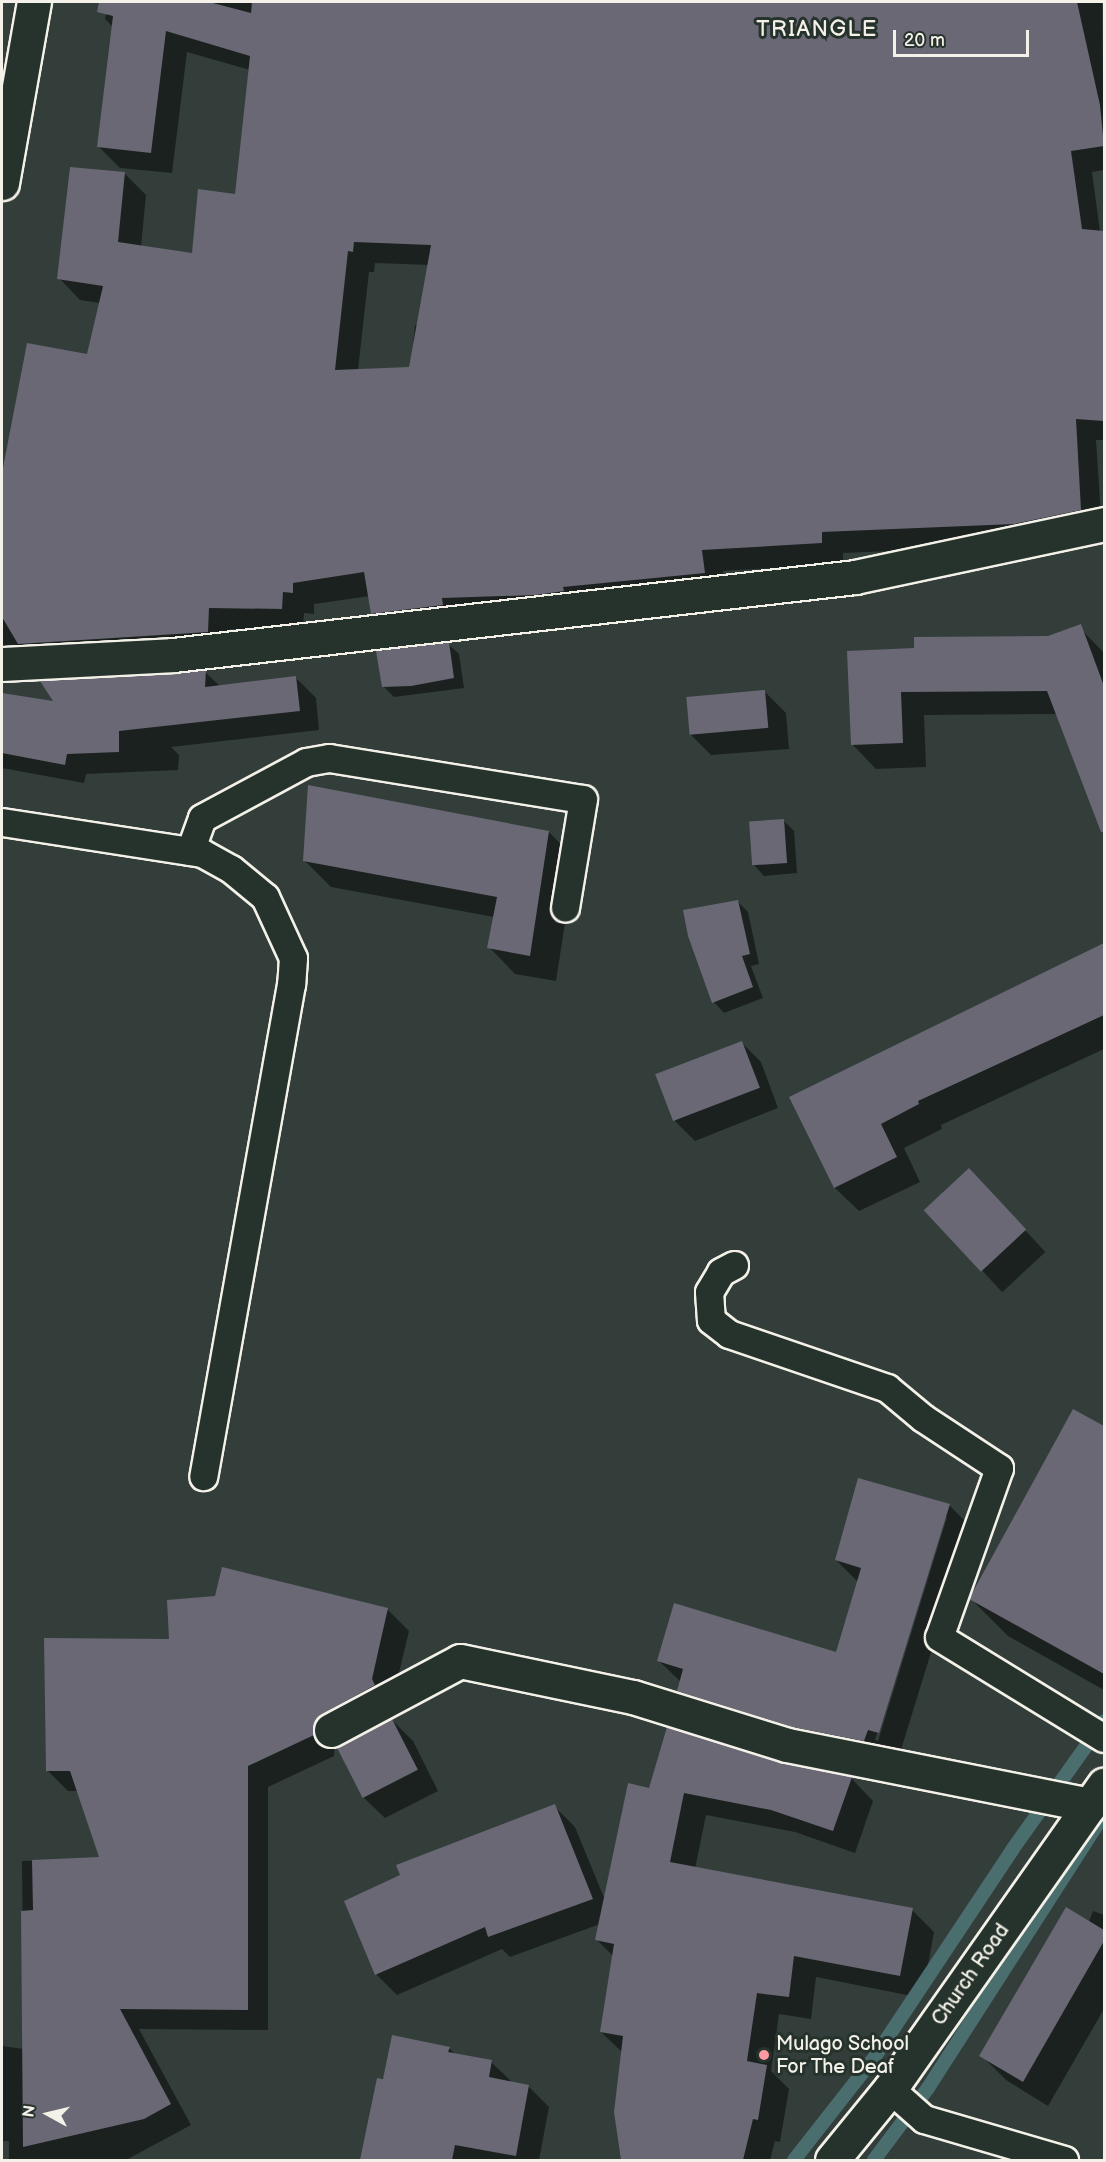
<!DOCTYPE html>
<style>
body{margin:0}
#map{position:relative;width:1106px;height:2162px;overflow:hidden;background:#333e3b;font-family:"Balsamiq Sans",sans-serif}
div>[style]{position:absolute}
.shadow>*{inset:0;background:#0007;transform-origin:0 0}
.stream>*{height:14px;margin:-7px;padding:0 7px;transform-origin:7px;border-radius:7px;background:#4a6e6e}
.building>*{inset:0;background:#696874;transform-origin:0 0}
.roads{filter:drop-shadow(2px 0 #f4f1e8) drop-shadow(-2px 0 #f4f1e8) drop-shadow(0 2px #f4f1e8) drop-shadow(0 -2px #f4f1e8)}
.service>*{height:27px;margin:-13.5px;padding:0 13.5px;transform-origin:13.5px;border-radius:13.5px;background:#26332d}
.minor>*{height:33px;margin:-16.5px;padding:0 16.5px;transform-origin:16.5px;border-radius:16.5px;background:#26332d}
.tertiary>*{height:33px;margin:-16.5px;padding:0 16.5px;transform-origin:16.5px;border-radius:16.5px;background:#26332d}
.dots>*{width:16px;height:16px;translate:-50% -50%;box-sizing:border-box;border:3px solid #26332d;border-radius:50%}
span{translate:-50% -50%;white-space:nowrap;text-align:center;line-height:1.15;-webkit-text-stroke:6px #26332d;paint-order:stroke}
.street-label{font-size:20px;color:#f4f1e8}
.poi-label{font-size:20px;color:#f4f1e8}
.left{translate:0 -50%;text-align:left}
.quarter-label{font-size:22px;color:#f4f1e8;letter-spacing:1.5px}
.frame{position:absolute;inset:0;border:3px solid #f4f1e8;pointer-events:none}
.north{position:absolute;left:18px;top:2084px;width:60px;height:60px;-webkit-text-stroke:4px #26332d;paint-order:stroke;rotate:278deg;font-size:16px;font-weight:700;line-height:24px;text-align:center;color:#f4f1e8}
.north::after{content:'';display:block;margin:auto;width:21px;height:27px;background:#f4f1e8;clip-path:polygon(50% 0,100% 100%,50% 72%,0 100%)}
.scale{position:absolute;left:893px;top:30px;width:136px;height:27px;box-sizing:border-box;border:3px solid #f4f1e8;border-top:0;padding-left:8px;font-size:18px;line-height:21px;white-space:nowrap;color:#f4f1e8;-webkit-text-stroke:4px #26332d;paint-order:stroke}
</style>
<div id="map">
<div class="shadow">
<i style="clip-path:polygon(evenodd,109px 2px,1102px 2px,1104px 170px,1092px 172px,1104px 261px,1104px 440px,1096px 440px,1102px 531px,1036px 545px,843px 553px,843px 564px,723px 571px,726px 594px,394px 634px,372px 613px,370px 596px,314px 604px,314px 614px,304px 613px,303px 630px,230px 629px,229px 653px,2px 668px,2px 557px,15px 547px,2px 540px,2px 481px,28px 345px,88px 356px,100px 303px,80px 300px,59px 278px,125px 174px,146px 195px,141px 247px,193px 255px,237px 195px,250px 70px,187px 52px,172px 173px,120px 168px,98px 146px,113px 27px,105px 19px,109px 2px,375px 263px,430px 265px,420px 326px,415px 325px,411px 368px,358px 370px,369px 272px,374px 272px,375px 263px)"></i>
<i style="clip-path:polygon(1082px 630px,1104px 653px,1104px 836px,1058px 714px,924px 715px,926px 767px,876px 769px,852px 744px,916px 649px,1049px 638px)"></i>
<i style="clip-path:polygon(448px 644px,459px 654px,464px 688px,394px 697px,383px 686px)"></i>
<i style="clip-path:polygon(205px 672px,220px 686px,296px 678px,316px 698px,319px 730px,171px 747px,179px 755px,178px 770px,86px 774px,84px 783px,2px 768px,2px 709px,80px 722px)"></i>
<i style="clip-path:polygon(765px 692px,786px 713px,789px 749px,711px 755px,690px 734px)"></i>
<i style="clip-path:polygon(783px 820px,794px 831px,797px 873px,764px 876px,754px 865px)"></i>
<i style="clip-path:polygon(549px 832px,575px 859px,556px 981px,515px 974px,489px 947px,494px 917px,331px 887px,304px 860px)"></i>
<i style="clip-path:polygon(738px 902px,748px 912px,759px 964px,751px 966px,763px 998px,724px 1013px,714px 1002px)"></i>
<i style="clip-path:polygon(1104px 944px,1104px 1049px,941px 1125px,942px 1129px,904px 1148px,920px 1182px,859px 1211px,835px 1188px,791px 1098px)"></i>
<i style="clip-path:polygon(742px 1043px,761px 1062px,778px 1108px,695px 1141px,675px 1121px)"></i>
<i style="left:969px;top:1170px;width:112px;height:59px;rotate:47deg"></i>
<i style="clip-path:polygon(1073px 1411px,1104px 1428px,1104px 1690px,1008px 1636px,971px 1599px)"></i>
<i style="clip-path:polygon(evenodd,949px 1505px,970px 1526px,900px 1753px,700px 1712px,679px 1691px,681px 1682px,658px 1660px,837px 1654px,858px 1582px,836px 1560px,949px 1505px,944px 1517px,947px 1517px,878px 1741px,875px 1740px,944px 1517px)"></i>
<i style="clip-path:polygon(388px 1610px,409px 1631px,392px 1702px,335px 1742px,334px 1756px,268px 1787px,268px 2030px,139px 2029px,191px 2125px,126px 2160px,9px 2160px,9px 2141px,2px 2141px,2px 2046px,24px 2049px,22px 1861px,101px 1859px,78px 1791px,68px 1791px,47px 1770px,171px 1641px)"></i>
<i style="clip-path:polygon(392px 1720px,413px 1741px,438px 1791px,385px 1818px,364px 1798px,339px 1748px)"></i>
<i style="clip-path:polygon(781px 1764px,851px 1778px,873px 1801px,855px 1853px,795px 1832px,706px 1815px,695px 1869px,912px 1910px,934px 1932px,922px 1998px,816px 1977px,811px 2019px,779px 2014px,771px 2071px,789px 2089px,780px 2142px,775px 2141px,770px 2160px,622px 2160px,615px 2112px,623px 2053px,601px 2032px,613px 1956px,597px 1940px,600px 1924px,510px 1957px,502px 1949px,397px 1995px,376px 1974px,402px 1876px,398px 1866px,554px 1806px,575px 1827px,605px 1900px,651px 1790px)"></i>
<i style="clip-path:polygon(1093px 1911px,1104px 1915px,1104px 2009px,1048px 2106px,1006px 2080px,981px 2055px,1089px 1922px)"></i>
<i style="clip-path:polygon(449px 2048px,456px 2055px,491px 2062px,512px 2082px,528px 2086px,549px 2107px,539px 2160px,362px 2160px,378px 2080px)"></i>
</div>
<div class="stream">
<i style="left:794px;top:2160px;width:130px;rotate:-51.9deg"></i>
<i style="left:874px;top:2058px;width:250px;rotate:-56.4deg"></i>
<i style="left:1012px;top:1850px;width:158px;rotate:-54.5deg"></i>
<i style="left:874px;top:2160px;width:90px;rotate:-53.1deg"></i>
<i style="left:928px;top:2088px;width:326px;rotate:-57.3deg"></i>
</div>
<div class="building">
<i style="clip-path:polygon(evenodd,99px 2px,209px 2px,251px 13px,252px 2px,1077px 2px,1100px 105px,1104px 146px,1071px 151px,1082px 229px,1104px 231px,1104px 421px,1076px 419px,1081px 510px,1014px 524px,822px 532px,822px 543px,702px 550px,705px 573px,563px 587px,564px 591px,536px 595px,442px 598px,443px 605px,371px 614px,364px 572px,293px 583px,293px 593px,283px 592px,282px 609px,209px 608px,208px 632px,18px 644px,2px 617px,2px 473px,27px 343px,87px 354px,103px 286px,57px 279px,70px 167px,125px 172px,118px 242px,192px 253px,198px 189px,235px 194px,250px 56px,166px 31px,151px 153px,97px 147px,113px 16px,97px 12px,99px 2px,354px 242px,431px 245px,409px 367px,335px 370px,348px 251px,353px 252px,354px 242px)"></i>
<i style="clip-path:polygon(1081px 624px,1104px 686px,1104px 832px,1101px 832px,1047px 691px,901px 692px,903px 743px,851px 745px,847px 651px,914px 648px,914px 637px,1048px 636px)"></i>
<i style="clip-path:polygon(449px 642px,454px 678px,411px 686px,382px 687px,376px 651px)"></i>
<i style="clip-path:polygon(206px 670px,205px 687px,296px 676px,300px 711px,119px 731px,119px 752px,67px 754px,65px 765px,2px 753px,2px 693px,53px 701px,40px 681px)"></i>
<i style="left:765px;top:690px;width:38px;height:79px;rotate:85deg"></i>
<i style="clip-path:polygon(308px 785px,549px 831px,530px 956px,487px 948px,497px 897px,303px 861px)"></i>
<i style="left:784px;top:819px;width:44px;height:35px;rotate:86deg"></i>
<i style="clip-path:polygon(738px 900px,750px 954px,742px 956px,753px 987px,712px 1003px,688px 936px,683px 910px)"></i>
<i style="clip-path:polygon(1104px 943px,1104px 1015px,918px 1101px,919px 1104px,881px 1124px,897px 1157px,834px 1188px,789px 1097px)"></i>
<i style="left:742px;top:1041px;width:50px;height:93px;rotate:69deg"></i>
<i style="left:969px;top:1168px;width:84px;height:62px;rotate:47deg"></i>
<i style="clip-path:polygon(1073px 1409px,1104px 1426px,1104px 1674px,969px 1599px)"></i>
<i style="clip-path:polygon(858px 1478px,950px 1504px,879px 1733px,868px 1730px,864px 1741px,792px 1727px,677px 1691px,683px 1669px,657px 1661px,674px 1603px,836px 1652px,861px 1568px,835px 1560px)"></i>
<i style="clip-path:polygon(222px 1567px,388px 1608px,372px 1679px,375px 1685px,322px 1714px,315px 1721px,314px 1735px,248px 1766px,248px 2010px,120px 2009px,171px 2104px,144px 2119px,23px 2147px,21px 1911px,33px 1910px,32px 1860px,99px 1857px,70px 1771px,46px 1771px,44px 1638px,169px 1639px,167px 1600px,215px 1596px)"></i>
<i style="left:392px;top:1719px;width:57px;height:62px;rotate:63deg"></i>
<i style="clip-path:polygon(667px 1727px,782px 1763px,852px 1777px,833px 1831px,771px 1810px,684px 1793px,670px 1862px,913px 1908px,900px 1976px,794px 1956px,789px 1997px,757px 1993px,747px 2061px,767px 2065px,758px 2120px,753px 2119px,743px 2160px,621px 2160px,614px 2112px,623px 2036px,600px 2032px,614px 1944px,595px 1940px,628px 1783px,649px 1788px)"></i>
<i style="clip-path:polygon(555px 1804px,593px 1899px,488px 1937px,485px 1927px,375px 1975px,344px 1901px,400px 1875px,396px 1865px)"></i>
<i style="clip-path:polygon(1066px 1907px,1104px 1930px,1104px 1941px,1023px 2082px,979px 2056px)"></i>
<i style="clip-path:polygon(392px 2035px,450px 2047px,448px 2052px,492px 2060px,489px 2077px,529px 2085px,516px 2156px,455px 2145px,452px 2160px,360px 2160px,377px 2078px,383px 2079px)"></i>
</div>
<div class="roads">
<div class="service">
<i style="left:2px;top:822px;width:202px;rotate:8.8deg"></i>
<i style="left:202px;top:853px;width:33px;rotate:29deg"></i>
<i style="left:231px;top:869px;width:44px;rotate:39.5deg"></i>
<i style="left:265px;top:897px;width:67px;rotate:65.3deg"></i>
<i style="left:293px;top:958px;width:26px;rotate:94deg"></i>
<i style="left:291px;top:984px;width:500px;rotate:100.1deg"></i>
<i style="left:190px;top:851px;width:35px;rotate:-70deg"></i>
<i style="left:202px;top:818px;width:118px;rotate:-28.3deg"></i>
<i style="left:306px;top:762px;width:23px;rotate:-10deg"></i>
<i style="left:329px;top:758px;width:257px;rotate:9.2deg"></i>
<i style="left:583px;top:799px;width:110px;rotate:99.4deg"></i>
<i style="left:734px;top:1265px;width:15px;rotate:152deg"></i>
<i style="left:721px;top:1272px;width:23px;rotate:121deg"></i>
<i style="left:709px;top:1292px;width:28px;rotate:86deg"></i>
<i style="left:711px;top:1320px;width:23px;rotate:38deg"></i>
<i style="left:729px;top:1334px;width:167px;rotate:18.9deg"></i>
<i style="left:887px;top:1388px;width:47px;rotate:39.8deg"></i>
<i style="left:923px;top:1418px;width:91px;rotate:33.3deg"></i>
<i style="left:999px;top:1468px;width:179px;rotate:109.5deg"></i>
<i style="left:939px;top:1637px;width:193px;rotate:31.5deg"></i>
<i style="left:890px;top:2089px;width:45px;rotate:41.4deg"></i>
<i style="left:924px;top:2119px;width:146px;rotate:16.3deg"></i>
</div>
<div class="minor">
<i style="left:2px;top:664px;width:171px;rotate:-3deg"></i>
<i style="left:173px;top:655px;width:686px;rotate:-6.52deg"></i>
<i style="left:855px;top:577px;width:255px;rotate:-12deg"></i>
<i style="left:331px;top:1730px;width:146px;rotate:-28.1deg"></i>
<i style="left:460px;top:1661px;width:177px;rotate:11.8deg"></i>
<i style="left:633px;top:1697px;width:161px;rotate:17.3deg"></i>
<i style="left:787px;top:1745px;width:309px;rotate:11.2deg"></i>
<i style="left:832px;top:2160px;width:92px;rotate:-50.8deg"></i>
<i style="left:890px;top:2089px;width:372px;rotate:-54.9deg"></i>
</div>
<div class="tertiary">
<i style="left:2px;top:183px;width:184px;rotate:-80deg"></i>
</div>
</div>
<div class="dots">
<i style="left:764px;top:2055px;background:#ff9aa2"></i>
</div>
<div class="street-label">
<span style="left:971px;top:1975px;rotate:-55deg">Church Road</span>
</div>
<div class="poi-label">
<span class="left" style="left:776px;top:2056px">Mulago School<br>For The Deaf</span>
</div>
<div class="quarter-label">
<span style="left:817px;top:30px">TRIANGLE</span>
</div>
<div class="frame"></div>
<div class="north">N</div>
<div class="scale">20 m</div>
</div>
